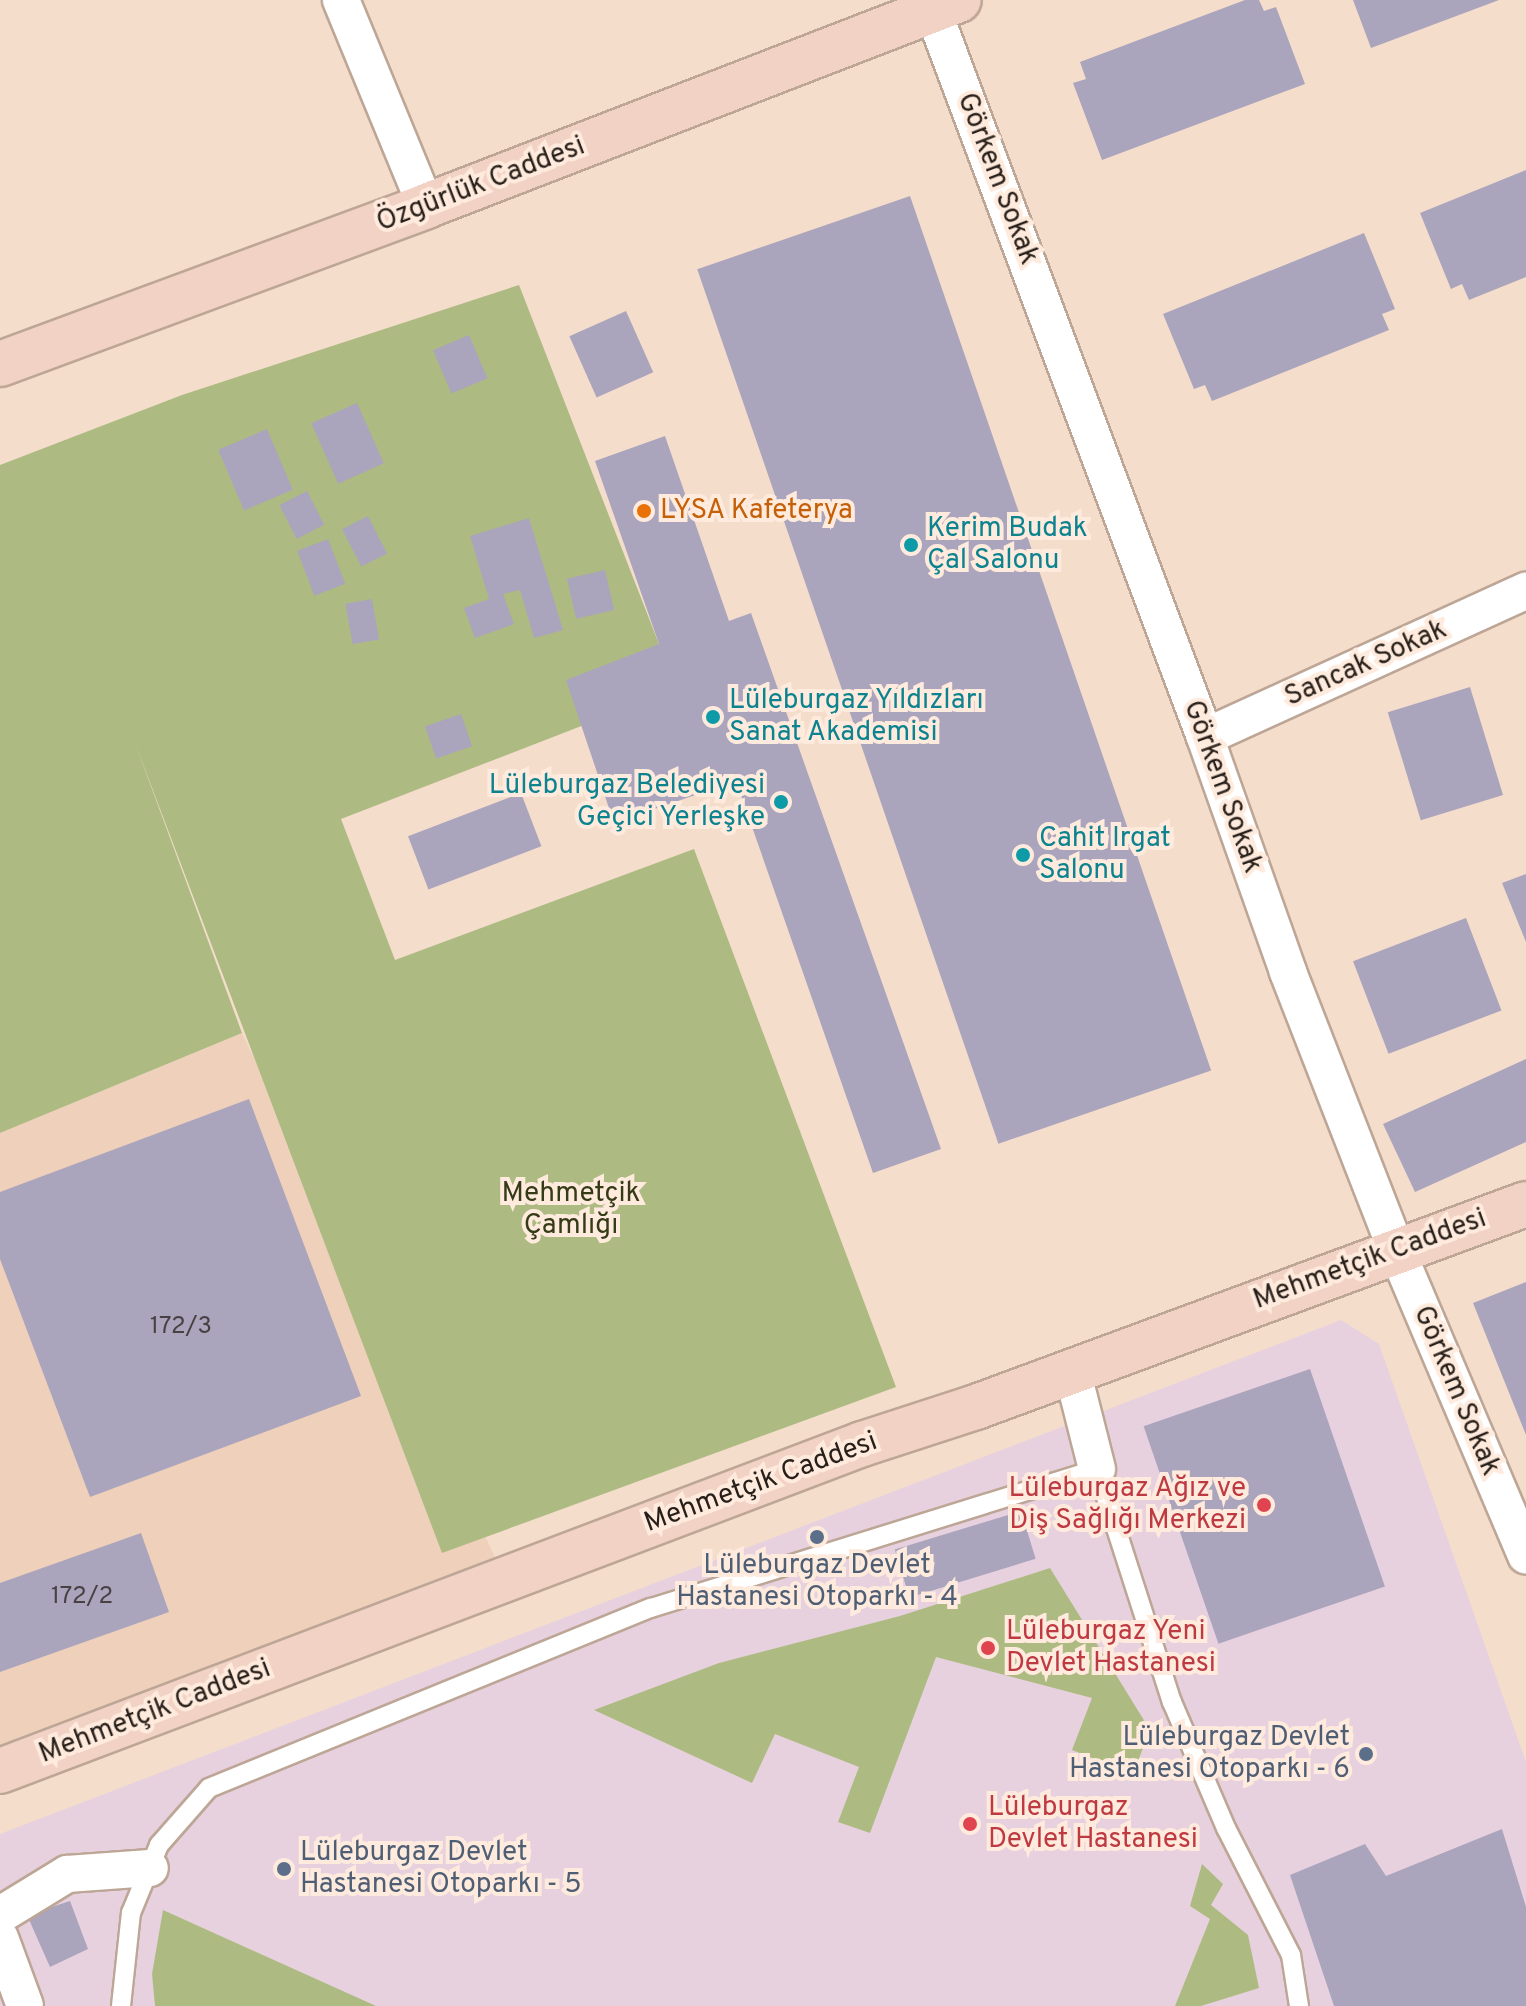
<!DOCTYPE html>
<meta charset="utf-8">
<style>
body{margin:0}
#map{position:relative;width:1526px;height:2006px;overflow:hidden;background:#f5ddcc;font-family:Overpass,sans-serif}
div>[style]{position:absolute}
.built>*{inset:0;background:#efd0bb}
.medical>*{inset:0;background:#e7d1de}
.green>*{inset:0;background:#adbb82}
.building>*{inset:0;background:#aaa4bc;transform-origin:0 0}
.roads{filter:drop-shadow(2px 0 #bda696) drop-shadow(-2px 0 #bda696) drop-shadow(0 2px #bda696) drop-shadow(0 -2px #bda696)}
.lane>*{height:18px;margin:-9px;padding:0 9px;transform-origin:9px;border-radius:9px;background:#fff}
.street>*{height:36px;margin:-18px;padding:0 18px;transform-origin:18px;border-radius:18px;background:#fff}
.secondary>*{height:44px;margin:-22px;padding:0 22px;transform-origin:22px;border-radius:22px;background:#f1d2c4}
.dots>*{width:22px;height:22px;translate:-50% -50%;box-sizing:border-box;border:4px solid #ffebdd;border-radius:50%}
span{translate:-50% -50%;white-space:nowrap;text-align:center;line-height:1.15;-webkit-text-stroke:8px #ffebdd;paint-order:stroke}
.number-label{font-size:24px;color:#484042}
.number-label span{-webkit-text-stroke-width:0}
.street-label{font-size:28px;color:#271f19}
.food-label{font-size:28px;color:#c56008}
.left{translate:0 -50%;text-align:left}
.culture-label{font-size:28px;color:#0d838f}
.right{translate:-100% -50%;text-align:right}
.park-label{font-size:28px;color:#343b16}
.health-label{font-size:28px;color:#be3a42}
.service-label{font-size:28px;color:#4e5e75}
</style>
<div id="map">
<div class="built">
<i style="clip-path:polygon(242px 1033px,498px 1563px,0 1746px,0 1133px)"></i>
</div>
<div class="medical">
<i style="clip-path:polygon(1341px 1320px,1379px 1344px,1526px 1762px,1526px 2006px,0 2006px,0 1834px)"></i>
</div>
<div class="green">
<i style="clip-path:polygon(519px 285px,659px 644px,584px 725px,341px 819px,395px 960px,694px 849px,896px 1387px,442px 1553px,135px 743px,242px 1033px,0 1133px,0 465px,182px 395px)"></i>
<i style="clip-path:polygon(1050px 1568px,1150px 1730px,1133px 1774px,1072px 1750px,1092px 1698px,936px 1657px,870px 1833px,838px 1822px,859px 1767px,775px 1734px,752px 1783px,594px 1710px,719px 1663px,900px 1616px)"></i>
<i style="clip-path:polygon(1202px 1864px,1223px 1884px,1211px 1905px,1248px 1935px,1259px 1988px,1201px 2006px,1175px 2006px,1210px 1919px,1190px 1906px)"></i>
<i style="clip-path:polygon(163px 1910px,376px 2006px,155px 2006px,152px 1974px)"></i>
</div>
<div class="building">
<i style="clip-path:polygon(1245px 0,1259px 0,1264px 11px,1276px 7px,1305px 84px,1102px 160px,1073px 83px,1086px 79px,1080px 62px)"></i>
<i style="clip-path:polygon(1353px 0,1499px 0,1371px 48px)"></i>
<i style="clip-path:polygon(1526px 170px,1526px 277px,1469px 300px,1462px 284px,1451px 289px,1420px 213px)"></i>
<i style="left:910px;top:196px;width:925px;height:225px;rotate:71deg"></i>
<i style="clip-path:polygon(1364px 233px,1395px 309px,1382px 314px,1389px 330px,1212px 401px,1205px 385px,1194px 389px,1163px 314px)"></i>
<i style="left:626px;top:311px;width:67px;height:62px;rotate:66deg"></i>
<i style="left:469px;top:335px;width:47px;height:39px;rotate:67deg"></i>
<i style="left:357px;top:403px;width:66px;height:50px;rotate:66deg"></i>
<i style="left:267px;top:429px;width:66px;height:53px;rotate:67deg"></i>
<i style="clip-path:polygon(665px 436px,729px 621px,751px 613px,941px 1149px,873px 1173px,736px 781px,614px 823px,566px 680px,659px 644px,595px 461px)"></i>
<i style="left:307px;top:491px;width:38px;height:31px;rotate:63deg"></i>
<i style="left:368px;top:516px;width:42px;height:29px;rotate:63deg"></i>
<i style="clip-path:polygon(529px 518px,563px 630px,534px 638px,520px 590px,503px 594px,514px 624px,475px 638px,464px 608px,489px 599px,470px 536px)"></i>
<i style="left:328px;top:539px;width:48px;height:33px;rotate:69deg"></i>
<i style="left:605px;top:570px;width:41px;height:39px;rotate:77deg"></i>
<i style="left:372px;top:599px;width:41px;height:27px;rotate:80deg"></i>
<i style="left:1470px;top:687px;width:113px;height:86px;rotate:73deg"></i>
<i style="left:461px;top:714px;width:34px;height:38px;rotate:71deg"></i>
<i style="left:521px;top:793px;width:57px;height:121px;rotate:69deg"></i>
<i style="clip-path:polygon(1526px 874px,1526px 942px,1502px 883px)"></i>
<i style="left:1466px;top:918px;width:99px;height:121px;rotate:69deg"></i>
<i style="clip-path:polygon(1526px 1059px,1526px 1142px,1415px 1192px,1383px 1124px)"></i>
<i style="clip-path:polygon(249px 1099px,361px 1396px,90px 1497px,0 1259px,0 1192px)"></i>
<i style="clip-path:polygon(1526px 1282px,1526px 1435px,1473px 1303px)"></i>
<i style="left:1310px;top:1369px;width:230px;height:176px;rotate:71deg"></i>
<i style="left:1021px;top:1511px;width:50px;height:132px;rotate:73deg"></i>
<i style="clip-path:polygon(141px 1533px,169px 1612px,0 1672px,0 1583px)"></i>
<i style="clip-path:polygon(1502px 1829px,1526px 1907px,1526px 2006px,1334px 2006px,1290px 1875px,1365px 1844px,1386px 1876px)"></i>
<i style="clip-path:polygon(70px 1901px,88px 1949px,50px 1967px,27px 1915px)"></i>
</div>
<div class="roads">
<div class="lane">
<i style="left:121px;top:2006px;width:94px;rotate:-83.9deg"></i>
<i style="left:131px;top:1913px;width:74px;rotate:-67.6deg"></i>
<i style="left:159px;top:1845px;width:76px;rotate:-48.7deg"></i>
<i style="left:209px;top:1788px;width:477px;rotate:-22.2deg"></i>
<i style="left:651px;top:1608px;width:467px;rotate:-17.3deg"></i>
<i style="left:1097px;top:1469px;width:245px;rotate:72.2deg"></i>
<i style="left:1172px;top:1702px;width:137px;rotate:66.8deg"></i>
<i style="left:1226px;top:1828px;width:143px;rotate:62.9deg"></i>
<i style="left:1291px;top:1955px;width:52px;rotate:81.1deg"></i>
</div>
<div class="street">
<i style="left:341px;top:0;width:223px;rotate:67.6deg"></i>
<i style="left:933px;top:11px;width:775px;rotate:69.46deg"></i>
<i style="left:1205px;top:737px;width:249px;rotate:70.5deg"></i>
<i style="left:1288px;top:972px;width:297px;rotate:68.7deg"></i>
<i style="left:1396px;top:1249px;width:333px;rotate:67deg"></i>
<i style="left:1205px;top:737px;width:353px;rotate:-24.5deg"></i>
<i style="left:1072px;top:1370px;width:102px;rotate:75.8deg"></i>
<i style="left:0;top:1915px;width:79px;rotate:-31.5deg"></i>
<i style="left:67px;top:1874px;width:83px;rotate:-4.1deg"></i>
<i style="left:0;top:1938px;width:72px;rotate:69.8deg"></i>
</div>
<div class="secondary">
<i style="left:0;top:364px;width:454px;rotate:-20.3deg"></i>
<i style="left:426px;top:206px;width:571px;rotate:-21.13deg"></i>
<i style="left:0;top:1771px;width:922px;rotate:-20.77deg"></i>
<i style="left:862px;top:1444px;width:120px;rotate:-18deg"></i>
<i style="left:976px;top:1407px;width:586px;rotate:-20.26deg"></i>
</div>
</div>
<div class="dots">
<i style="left:644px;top:511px;background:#e8710a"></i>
<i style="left:911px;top:545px;background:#0f9aa8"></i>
<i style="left:713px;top:717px;background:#0f9aa8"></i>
<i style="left:781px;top:802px;background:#0f9aa8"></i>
<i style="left:1023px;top:855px;background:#0f9aa8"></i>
<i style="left:1264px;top:1505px;background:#e0444e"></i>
<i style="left:817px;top:1537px;background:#5c6f8a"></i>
<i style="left:988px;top:1648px;background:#e0444e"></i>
<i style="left:1366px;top:1754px;background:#5c6f8a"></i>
<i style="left:970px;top:1824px;background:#e0444e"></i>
<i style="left:284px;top:1869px;background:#5c6f8a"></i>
</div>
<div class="number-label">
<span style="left:181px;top:1328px">172/3</span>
<span style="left:82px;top:1598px">172/2</span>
</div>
<div class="street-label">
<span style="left:997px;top:179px;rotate:69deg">Görkem Sokak</span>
<span style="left:481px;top:185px;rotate:-21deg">Özgürlük Caddesi</span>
<span style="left:1366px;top:664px;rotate:-24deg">Sancak Sokak</span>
<span style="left:1222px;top:787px;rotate:70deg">Görkem Sokak</span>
<span style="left:1370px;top:1260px;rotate:-20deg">Mehmetçik Caddesi</span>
<span style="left:1456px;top:1391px;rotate:67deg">Görkem Sokak</span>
<span style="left:761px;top:1483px;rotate:-20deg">Mehmetçik Caddesi</span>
<span style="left:155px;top:1712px;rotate:-21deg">Mehmetçik Caddesi</span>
</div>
<div class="food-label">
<span class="left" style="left:660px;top:511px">LYSA Kafeterya</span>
</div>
<div class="culture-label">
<span class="left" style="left:927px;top:545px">Kerim Budak<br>Çal Salonu</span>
<span class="left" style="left:729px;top:717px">Lüleburgaz Yıldızları<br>Sanat Akademisi</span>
<span class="right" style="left:765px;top:802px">Lüleburgaz Belediyesi<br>Geçici Yerleşke</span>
<span class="left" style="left:1039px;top:855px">Cahit Irgat<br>Salonu</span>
</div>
<div class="park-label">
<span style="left:571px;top:1210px">Mehmetçik<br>Çamlığı</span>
</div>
<div class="health-label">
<span class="right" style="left:1246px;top:1505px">Lüleburgaz Ağız ve<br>Diş Sağlığı Merkezi</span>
<span class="left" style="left:1006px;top:1648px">Lüleburgaz Yeni<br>Devlet Hastanesi</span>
<span class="left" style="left:988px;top:1824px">Lüleburgaz<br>Devlet Hastanesi</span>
</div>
<div class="service-label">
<span style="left:817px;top:1582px">Lüleburgaz Devlet<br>Hastanesi Otoparkı - 4</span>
<span class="right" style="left:1350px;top:1754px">Lüleburgaz Devlet<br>Hastanesi Otoparkı - 6</span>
<span class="left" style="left:300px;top:1869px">Lüleburgaz Devlet<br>Hastanesi Otoparkı - 5</span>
</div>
</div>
